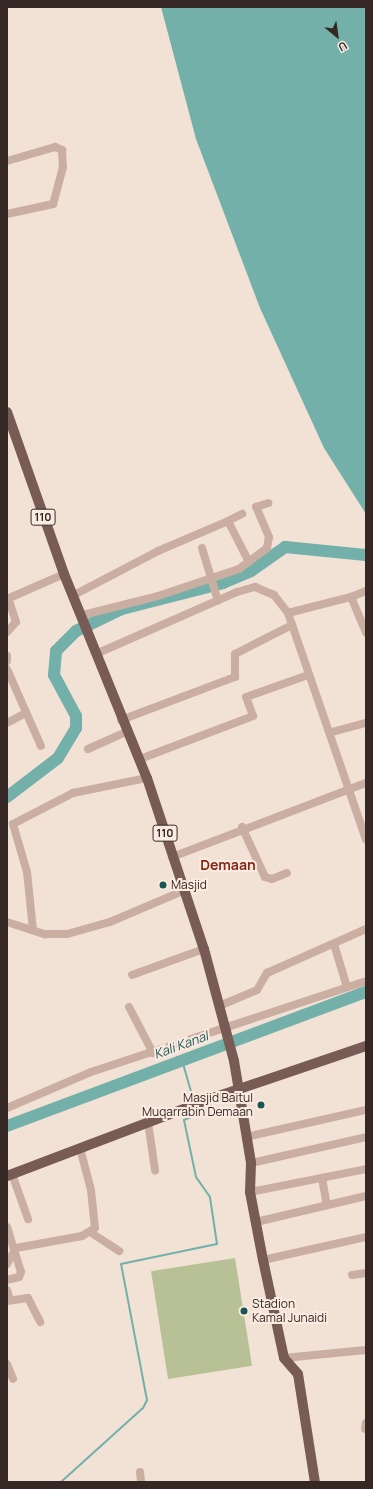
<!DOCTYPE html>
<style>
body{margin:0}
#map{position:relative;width:373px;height:1489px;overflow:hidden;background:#f2e1d5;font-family:Manrope,sans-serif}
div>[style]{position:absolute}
.green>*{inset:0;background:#b8c195;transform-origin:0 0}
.water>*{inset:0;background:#73b0aa}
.stream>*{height:2px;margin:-1px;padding:0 1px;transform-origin:1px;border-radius:1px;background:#73b0aa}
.river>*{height:12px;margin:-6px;padding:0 6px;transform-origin:6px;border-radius:6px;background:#73b0aa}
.minor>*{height:8px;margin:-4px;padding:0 4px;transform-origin:4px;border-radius:4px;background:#caaea1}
.major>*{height:10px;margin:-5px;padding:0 5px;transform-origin:5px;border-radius:5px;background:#775b54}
.dots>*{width:11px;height:11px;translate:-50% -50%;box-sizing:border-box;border:2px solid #faebe1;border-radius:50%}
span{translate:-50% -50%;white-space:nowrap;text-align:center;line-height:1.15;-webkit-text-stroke:4px #faebe1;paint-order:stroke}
.shield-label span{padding:1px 3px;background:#faebe1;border:1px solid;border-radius:3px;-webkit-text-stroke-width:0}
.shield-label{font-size:11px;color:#342724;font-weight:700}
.poi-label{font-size:12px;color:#342724}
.left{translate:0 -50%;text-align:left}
.right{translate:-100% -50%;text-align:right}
.water-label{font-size:13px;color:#185652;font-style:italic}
.quarter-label{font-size:14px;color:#86261a;font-weight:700}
.frame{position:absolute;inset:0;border:8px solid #342724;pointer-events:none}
.north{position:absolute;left:317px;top:16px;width:40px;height:40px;-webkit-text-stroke:3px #faebe1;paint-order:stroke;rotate:151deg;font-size:11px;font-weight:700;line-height:16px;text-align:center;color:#342724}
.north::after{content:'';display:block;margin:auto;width:14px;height:18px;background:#342724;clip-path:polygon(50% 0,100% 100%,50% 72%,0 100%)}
</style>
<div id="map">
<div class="green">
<i style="left:235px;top:1258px;width:109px;height:85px;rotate:81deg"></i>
</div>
<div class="water">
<i style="clip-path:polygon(161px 7px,366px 7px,366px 514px,324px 448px,260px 308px,196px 139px)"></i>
</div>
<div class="stream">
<i style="left:182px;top:1060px;width:44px;rotate:74.1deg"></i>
<i style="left:61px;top:1482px;width:110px;rotate:-42.1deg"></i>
<i style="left:143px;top:1408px;width:9px;rotate:-63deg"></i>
<i style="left:147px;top:1400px;width:138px;rotate:-100.8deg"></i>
<i style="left:121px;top:1264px;width:98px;rotate:-11.8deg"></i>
<i style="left:217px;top:1244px;width:48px;rotate:-98.5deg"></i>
<i style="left:210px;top:1197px;width:24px;rotate:-125deg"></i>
<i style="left:196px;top:1177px;width:58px;rotate:-101.9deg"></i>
<i style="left:184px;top:1120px;width:15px;rotate:-23deg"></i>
<i style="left:198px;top:1114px;width:6px;rotate:-108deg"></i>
</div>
<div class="river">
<i style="left:7px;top:797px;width:64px;rotate:-37.4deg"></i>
<i style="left:58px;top:758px;width:35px;rotate:-59deg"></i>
<i style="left:76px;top:728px;width:12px;rotate:-90deg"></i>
<i style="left:76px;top:716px;width:47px;rotate:-118.2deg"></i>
<i style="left:54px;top:675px;width:24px;rotate:-85deg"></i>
<i style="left:56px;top:651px;width:28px;rotate:-45deg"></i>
<i style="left:76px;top:631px;width:51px;rotate:-25.6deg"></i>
<i style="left:122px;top:609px;width:104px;rotate:-14.4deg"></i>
<i style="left:223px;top:583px;width:30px;rotate:-23deg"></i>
<i style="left:251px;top:571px;width:42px;rotate:-35.2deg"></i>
<i style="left:285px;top:547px;width:81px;rotate:5.6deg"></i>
<i style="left:7px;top:1126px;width:383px;rotate:-20.5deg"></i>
</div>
<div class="minor">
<i style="left:7px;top:161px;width:50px;rotate:-16.3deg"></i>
<i style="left:55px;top:147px;width:8px;rotate:23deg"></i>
<i style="left:62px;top:150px;width:17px;rotate:87deg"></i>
<i style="left:63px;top:167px;width:38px;rotate:105deg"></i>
<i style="left:53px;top:204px;width:47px;rotate:167.7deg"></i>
<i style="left:228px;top:521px;width:16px;rotate:-27deg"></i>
<i style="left:202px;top:548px;width:55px;rotate:73.2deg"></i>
<i style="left:74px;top:595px;width:95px;rotate:-27.6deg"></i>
<i style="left:158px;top:551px;width:76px;rotate:-23.2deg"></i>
<i style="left:228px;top:521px;width:46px;rotate:62.9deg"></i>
<i style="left:351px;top:597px;width:16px;rotate:-22deg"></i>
<i style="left:7px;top:599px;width:62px;rotate:-23.7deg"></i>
<i style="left:288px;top:613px;width:65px;rotate:-14.3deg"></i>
<i style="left:351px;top:597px;width:39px;rotate:67deg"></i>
<i style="left:83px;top:615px;width:77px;rotate:-14.2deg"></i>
<i style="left:158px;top:596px;width:85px;rotate:-18.4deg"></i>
<i style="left:239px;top:569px;width:35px;rotate:-37deg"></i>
<i style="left:267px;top:548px;width:11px;rotate:-80deg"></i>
<i style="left:269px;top:537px;width:33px;rotate:-113deg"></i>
<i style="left:256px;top:507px;width:13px;rotate:-18deg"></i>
<i style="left:7px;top:632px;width:13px;rotate:-48deg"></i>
<i style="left:16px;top:622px;width:25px;rotate:-108deg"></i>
<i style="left:98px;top:653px;width:152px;rotate:-23.7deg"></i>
<i style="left:237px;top:592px;width:19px;rotate:-16deg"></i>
<i style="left:255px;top:587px;width:21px;rotate:23deg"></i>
<i style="left:274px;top:595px;width:23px;rotate:52deg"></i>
<i style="left:288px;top:613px;width:240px;rotate:71deg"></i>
<i style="left:7px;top:656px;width:5px;rotate:90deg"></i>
<i style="left:7px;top:669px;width:84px;rotate:66.2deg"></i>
<i style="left:121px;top:720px;width:122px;rotate:-20.7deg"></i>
<i style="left:235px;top:677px;width:23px;rotate:-90deg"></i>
<i style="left:235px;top:654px;width:64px;rotate:-27deg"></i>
<i style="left:7px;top:723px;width:19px;rotate:-28deg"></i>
<i style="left:332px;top:732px;width:35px;rotate:-15deg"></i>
<i style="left:88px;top:749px;width:42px;rotate:-24.1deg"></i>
<i style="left:140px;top:759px;width:121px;rotate:-20.8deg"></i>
<i style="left:253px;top:716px;width:20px;rotate:-110deg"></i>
<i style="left:246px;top:697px;width:66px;rotate:-19.5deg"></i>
<i style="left:242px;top:827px;width:55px;rotate:65.3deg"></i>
<i style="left:265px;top:877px;width:7px;rotate:16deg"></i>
<i style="left:272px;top:879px;width:16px;rotate:-22deg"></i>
<i style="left:172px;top:857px;width:208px;rotate:-20.9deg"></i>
<i style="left:7px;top:922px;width:40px;rotate:18deg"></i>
<i style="left:45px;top:934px;width:22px"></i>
<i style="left:67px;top:934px;width:45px;rotate:-15.6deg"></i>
<i style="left:110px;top:922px;width:82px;rotate:-23.1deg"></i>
<i style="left:33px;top:930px;width:58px;rotate:-95.9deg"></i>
<i style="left:27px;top:872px;width:50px;rotate:-106.3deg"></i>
<i style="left:13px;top:824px;width:68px;rotate:-27.3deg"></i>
<i style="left:73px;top:793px;width:76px;rotate:-11.5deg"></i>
<i style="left:334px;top:944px;width:45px;rotate:73.2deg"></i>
<i style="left:132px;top:975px;width:77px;rotate:-19.9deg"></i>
<i style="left:219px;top:1006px;width:41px;rotate:-22.8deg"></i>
<i style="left:257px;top:990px;width:20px;rotate:-60deg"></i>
<i style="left:267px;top:973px;width:108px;rotate:-24deg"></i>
<i style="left:129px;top:1007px;width:52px;rotate:62.4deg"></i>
<i style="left:7px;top:1108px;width:91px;rotate:-23.2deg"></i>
<i style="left:91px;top:1072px;width:290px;rotate:-18.3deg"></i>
<i style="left:148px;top:1122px;width:49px;rotate:81.7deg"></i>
<i style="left:246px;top:1137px;width:123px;rotate:-12.7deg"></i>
<i style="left:251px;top:1163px;width:118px;rotate:-12.7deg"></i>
<i style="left:12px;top:1174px;width:48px;rotate:70.4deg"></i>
<i style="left:322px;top:1178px;width:27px;rotate:80deg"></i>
<i style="left:250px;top:1192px;width:118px;rotate:-11.2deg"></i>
<i style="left:256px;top:1222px;width:113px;rotate:-13.3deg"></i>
<i style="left:7px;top:1227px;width:47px;rotate:72.7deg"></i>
<i style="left:21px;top:1272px;width:5px;rotate:112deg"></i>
<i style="left:19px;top:1277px;width:12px;rotate:166deg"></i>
<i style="left:90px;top:1232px;width:35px;rotate:33deg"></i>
<i style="left:263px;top:1260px;width:106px;rotate:-12.6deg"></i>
<i style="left:7px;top:1264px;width:18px;rotate:-61deg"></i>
<i style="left:16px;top:1248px;width:67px;rotate:-10.3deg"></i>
<i style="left:82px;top:1236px;width:15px;rotate:-32deg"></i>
<i style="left:95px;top:1228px;width:38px;rotate:-96deg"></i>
<i style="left:91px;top:1190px;width:43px;rotate:-104.7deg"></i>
<i style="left:352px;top:1275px;width:14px;rotate:-8deg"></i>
<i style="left:7px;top:1290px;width:10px;rotate:73deg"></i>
<i style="left:7px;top:1301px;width:21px;rotate:-8deg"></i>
<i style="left:28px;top:1298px;width:27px;rotate:63deg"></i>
<i style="left:284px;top:1358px;width:82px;rotate:-5.6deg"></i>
<i style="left:7px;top:1364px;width:16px;rotate:68deg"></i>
<i style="left:365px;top:1429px;width:6px;rotate:-81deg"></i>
<i style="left:140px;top:1472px;width:10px;rotate:84deg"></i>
</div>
<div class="major">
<i style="left:7px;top:412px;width:172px;rotate:70.6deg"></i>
<i style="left:64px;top:574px;width:220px;rotate:67.9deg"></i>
<i style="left:147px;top:778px;width:180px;rotate:71.6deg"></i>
<i style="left:204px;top:949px;width:116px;rotate:75deg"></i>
<i style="left:234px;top:1061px;width:103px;rotate:80.5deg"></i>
<i style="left:251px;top:1163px;width:29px;rotate:92deg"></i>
<i style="left:250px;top:1192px;width:69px;rotate:79.2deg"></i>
<i style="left:263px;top:1260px;width:100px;rotate:77.9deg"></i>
<i style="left:284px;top:1358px;width:21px;rotate:49deg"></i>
<i style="left:298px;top:1374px;width:109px;rotate:81.1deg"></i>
<i style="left:7px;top:1176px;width:211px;rotate:-20.8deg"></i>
<i style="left:204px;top:1101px;width:171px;rotate:-18.8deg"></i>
</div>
<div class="dots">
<i style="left:163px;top:885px;background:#185652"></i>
<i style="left:261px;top:1105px;background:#185652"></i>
<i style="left:244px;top:1311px;background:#185652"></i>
</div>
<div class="shield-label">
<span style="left:43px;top:517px">110</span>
<span style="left:165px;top:833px">110</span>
</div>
<div class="poi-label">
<span class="left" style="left:171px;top:885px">Masjid</span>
<span class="right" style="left:253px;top:1105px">Masjid Baitul<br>Muqarrabin Demaan</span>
<span class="left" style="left:252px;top:1311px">Stadion<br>Kamal Junaidi</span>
</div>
<div class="water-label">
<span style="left:181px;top:1045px;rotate:-20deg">Kali Kanal</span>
</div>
<div class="quarter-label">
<span style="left:228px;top:865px">Demaan</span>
</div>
<div class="frame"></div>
<div class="north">U</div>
</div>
